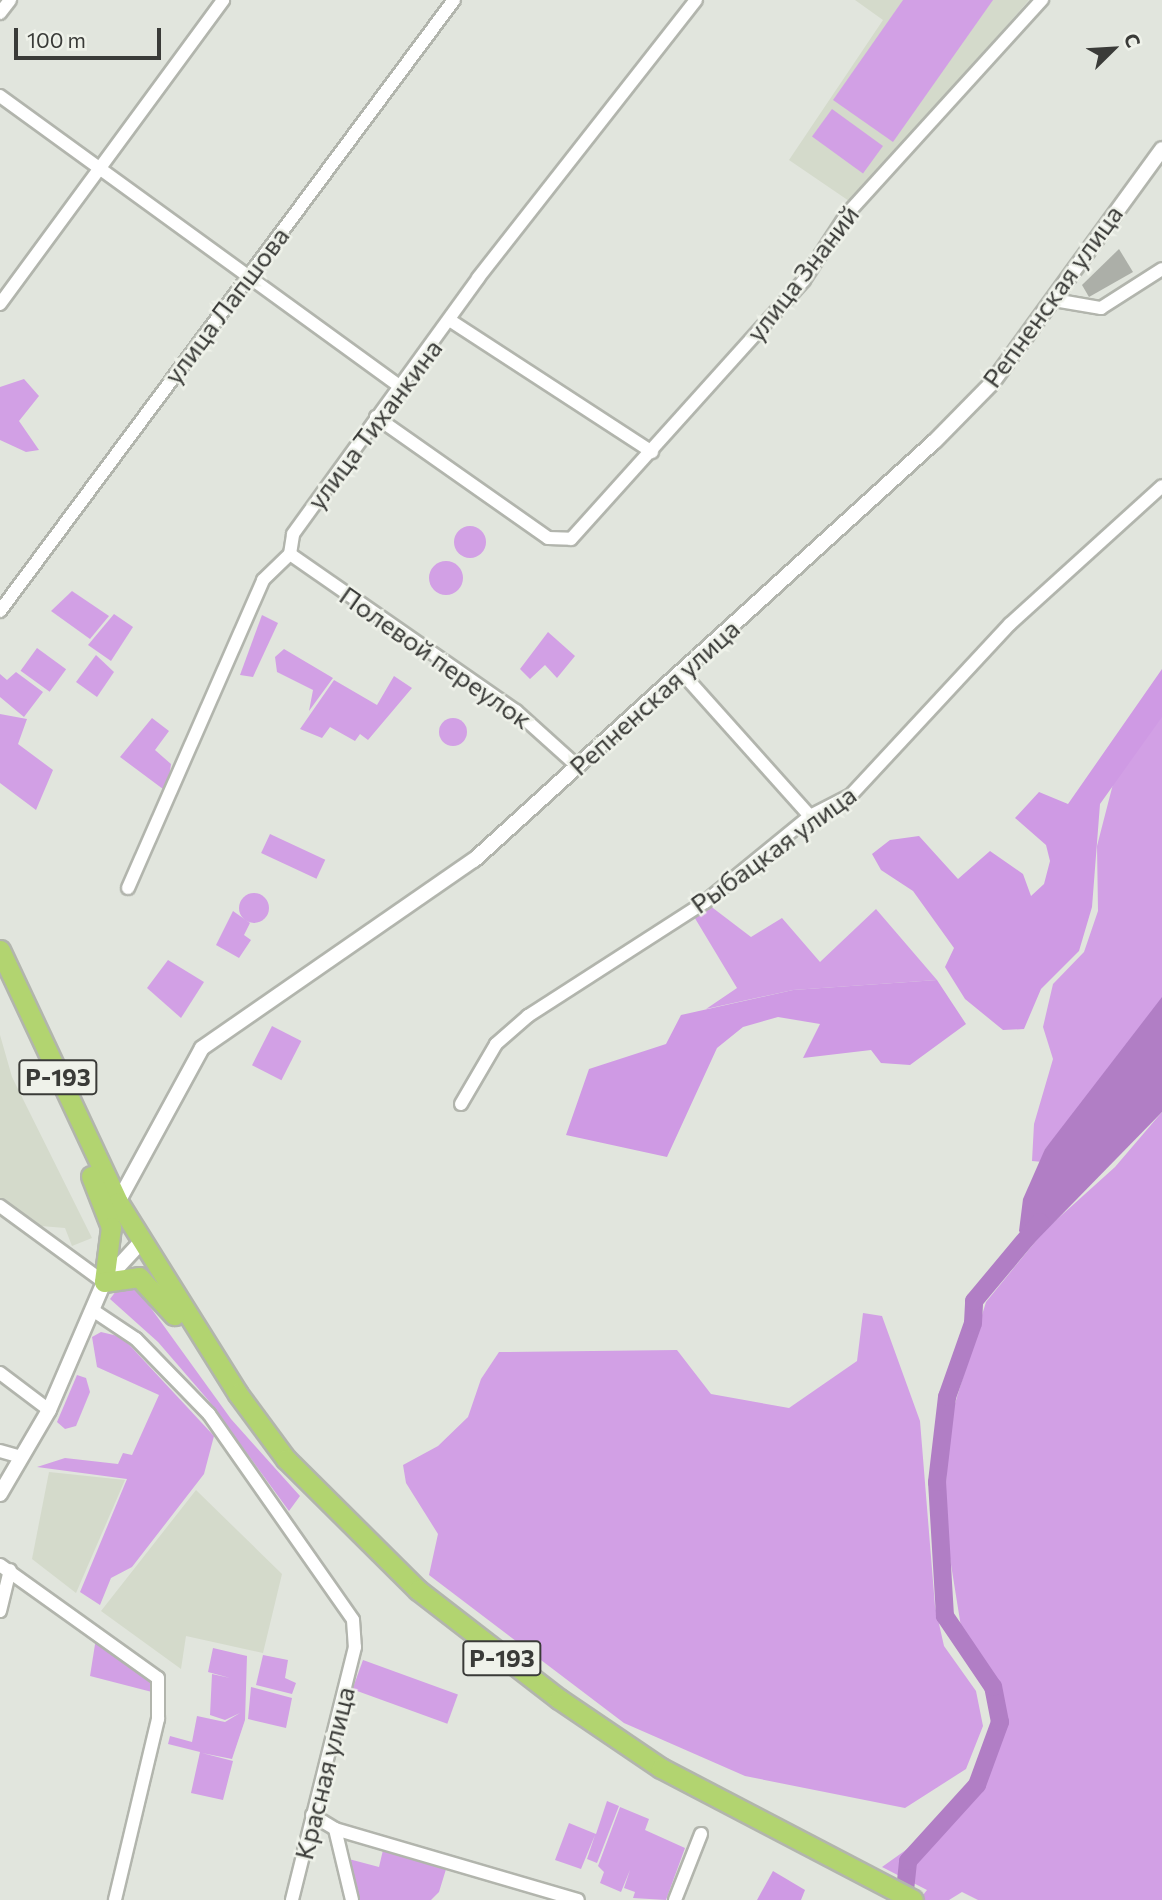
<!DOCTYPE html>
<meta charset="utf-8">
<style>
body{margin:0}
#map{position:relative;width:1162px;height:1900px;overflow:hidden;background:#e1e5dd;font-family:Commissioner,sans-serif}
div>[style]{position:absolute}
.built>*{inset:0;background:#d4dacb}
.green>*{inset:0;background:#d2a0e5;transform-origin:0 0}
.round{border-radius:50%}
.forest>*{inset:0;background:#cf9ae4}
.water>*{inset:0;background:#b17ec5}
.river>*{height:18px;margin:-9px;padding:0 9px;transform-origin:9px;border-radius:9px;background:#b17ec5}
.building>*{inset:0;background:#acafa8}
.roads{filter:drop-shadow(2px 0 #b2b5ad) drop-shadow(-2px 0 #b2b5ad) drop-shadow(0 2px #b2b5ad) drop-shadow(0 -2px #b2b5ad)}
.minor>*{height:12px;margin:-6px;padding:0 6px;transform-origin:6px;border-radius:6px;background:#fff}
.tertiary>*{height:14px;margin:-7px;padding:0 7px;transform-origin:7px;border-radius:7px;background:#fff}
.trunk>*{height:19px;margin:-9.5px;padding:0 9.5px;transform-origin:9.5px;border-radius:9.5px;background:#b2d470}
span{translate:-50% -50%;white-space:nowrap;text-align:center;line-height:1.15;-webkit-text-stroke:5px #eff2ea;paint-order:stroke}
.shield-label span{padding:2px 5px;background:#eff2ea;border:2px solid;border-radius:5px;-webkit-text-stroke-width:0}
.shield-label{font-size:24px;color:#3a3b38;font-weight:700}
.street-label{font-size:26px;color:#3a3b38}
.north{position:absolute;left:1078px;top:14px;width:70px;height:70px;-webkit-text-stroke:5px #eff2ea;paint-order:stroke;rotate:66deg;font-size:19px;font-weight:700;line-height:28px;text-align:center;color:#3a3b38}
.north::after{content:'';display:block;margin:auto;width:24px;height:32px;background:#3a3b38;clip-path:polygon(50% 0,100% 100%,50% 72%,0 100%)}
.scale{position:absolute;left:14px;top:28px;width:147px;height:32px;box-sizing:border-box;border:4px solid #3a3b38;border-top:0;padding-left:9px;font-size:21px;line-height:24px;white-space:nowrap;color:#3a3b38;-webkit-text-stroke:5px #eff2ea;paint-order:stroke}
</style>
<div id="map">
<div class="built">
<i style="clip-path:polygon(855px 0,1029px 0,852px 203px,789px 160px,883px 20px)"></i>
<i style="clip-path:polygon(0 1035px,12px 1077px,92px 1238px,72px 1246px,65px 1228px,41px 1226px,0 1201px)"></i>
<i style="clip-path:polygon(49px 1472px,125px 1480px,76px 1593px,32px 1559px)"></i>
<i style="clip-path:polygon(196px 1490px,282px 1574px,263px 1653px,186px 1636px,181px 1669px,101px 1611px)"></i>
</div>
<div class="green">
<i style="clip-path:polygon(903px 0,993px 0,893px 142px,833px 100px)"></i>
<i style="left:832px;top:109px;width:63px;height:34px;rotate:36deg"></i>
<i style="clip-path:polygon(24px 379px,39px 396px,19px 421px,39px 450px,26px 452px,0 440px,0 387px)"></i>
<i class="round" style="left:454px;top:526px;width:32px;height:32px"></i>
<i class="round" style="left:429px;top:561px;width:34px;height:34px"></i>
<i style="clip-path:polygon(72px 591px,109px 616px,90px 639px,51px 611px)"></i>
<i style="clip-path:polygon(114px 614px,133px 627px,111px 661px,88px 645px)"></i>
<i style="clip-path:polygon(262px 615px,278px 623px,253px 677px,240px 675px)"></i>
<i style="clip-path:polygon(548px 632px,575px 656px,557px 678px,545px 665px,530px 679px,520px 669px)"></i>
<i style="left:37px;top:648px;width:36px;height:28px;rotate:36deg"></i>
<i style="clip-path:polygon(284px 649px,333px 678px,309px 711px,313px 690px,277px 672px,275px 657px)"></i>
<i style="clip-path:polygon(96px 655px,114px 672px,97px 697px,76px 682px)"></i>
<i style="clip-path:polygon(16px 672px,43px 692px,24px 717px,0 697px,0 674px,7px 680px)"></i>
<i style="clip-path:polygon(394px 676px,412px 688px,368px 740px,360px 734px,355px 741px,330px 727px,322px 738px,300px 729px,334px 680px,377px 705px)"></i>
<i style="clip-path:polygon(1162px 694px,1162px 1043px,1075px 1115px,1045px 1149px,1043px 1162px,1032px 1161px,1034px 1124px,1053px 1059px,1043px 1027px,1053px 984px,1084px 952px,1098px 911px,1097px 846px,1113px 784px)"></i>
<i style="clip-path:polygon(0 714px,27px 719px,18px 744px,53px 770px,36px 810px,0 783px)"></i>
<i style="clip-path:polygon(152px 718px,169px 731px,155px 750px,171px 764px,167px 792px,120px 757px)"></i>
<i class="round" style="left:439px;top:718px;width:28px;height:28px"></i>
<i style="left:270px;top:834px;width:61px;height:21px;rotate:25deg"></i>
<i class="round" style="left:239px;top:893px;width:30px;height:30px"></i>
<i style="clip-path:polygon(709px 905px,751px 937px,782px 918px,820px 962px,876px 909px,937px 980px,793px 990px,706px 1009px,737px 988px,693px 915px)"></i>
<i style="clip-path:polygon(233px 911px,250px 923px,244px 935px,251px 940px,239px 958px,216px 945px)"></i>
<i style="clip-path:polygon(168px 960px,204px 982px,181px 1018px,147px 988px)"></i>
<i style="left:272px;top:1026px;width:33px;height:44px;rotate:27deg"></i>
<i style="clip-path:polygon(1162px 1112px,1162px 1900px,978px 1900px,962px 1892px,949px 1900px,919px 1900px,927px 1890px,882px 1867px,910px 1847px,968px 1785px,1005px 1721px,999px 1691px,962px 1633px,944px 1521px,949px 1423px,986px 1302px,1044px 1231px,1115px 1167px)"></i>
<i style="clip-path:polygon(135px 1286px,231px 1419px,300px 1496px,289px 1511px,209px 1401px,158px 1342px,110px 1299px,119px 1287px)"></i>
<i style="clip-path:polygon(863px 1313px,882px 1316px,920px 1421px,935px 1606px,944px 1646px,976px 1691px,983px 1726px,966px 1769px,905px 1808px,745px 1776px,624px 1723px,429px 1575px,438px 1534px,406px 1483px,403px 1465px,438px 1446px,468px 1417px,481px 1379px,499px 1352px,677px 1350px,711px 1394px,789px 1408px,857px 1361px)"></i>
<i style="clip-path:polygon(101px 1332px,122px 1337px,214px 1436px,204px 1474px,132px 1567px,111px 1578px,100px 1605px,80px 1592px,127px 1479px,37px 1467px,65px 1458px,118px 1464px,123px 1453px,132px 1455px,159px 1395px,97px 1367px,92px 1337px)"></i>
<i style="clip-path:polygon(77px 1375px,86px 1378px,90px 1392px,76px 1426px,65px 1429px,57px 1422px)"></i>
<i style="clip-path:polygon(96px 1638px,155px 1685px,152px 1692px,90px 1676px)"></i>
<i style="clip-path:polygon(213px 1648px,247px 1656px,245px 1720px,232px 1759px,202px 1753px,233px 1761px,223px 1800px,191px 1793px,200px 1752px,168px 1744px,170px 1736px,192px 1742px,197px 1716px,225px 1722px,240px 1713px,225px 1720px,210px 1715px,212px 1674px,230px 1678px,208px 1672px)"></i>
<i style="clip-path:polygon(263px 1655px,288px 1660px,285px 1678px,296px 1683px,292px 1694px,256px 1685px)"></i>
<i style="left:363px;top:1660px;width:101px;height:31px;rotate:20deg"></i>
<i style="clip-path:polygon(251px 1687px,292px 1698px,286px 1728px,248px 1719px)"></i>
<i style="clip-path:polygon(607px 1801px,619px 1806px,597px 1863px,587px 1859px,595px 1835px,581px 1869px,555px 1860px,569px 1823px,596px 1834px)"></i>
<i style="clip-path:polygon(620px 1807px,649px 1819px,645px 1830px,685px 1848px,666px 1900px,633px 1898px,635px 1892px,624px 1888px,630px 1870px,621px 1892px,600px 1883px,604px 1872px,598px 1866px)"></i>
<i style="clip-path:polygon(383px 1850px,447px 1866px,439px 1892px,431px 1900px,356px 1900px,345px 1858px,379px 1867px)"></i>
</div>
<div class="forest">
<i style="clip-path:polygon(1162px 669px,1162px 717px,1100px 804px,1092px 907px,1079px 951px,1041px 989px,1024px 1029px,1003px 1030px,965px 999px,945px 967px,954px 948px,913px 891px,881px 870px,872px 854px,890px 840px,919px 836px,958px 879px,990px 851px,1023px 874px,1031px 896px,1044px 884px,1050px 861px,1046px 845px,1015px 818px,1039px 792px,1068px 804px)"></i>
<i style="clip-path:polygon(937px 980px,966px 1024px,910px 1065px,881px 1063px,871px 1050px,803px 1058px,820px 1024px,778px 1017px,743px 1027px,717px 1048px,667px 1157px,566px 1135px,589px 1069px,666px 1044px,681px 1015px,793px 990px)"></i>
<i style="clip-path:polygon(773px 1871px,805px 1890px,801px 1900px,757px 1900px)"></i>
</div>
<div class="water">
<i style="clip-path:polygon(1162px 997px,1162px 1112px,1031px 1246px,1019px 1231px,1023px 1199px,1045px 1149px)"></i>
</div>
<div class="river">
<i style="left:904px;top:1900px;width:39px;rotate:-84deg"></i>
<i style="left:908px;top:1861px;width:103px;rotate:-47.8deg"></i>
<i style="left:977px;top:1785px;width:67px;rotate:-69.9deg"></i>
<i style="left:1000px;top:1722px;width:36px;rotate:-101deg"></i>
<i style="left:993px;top:1687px;width:86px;rotate:-124.1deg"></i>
<i style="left:945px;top:1616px;width:134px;rotate:-93.4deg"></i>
<i style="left:937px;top:1482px;width:86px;rotate:-83.3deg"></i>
<i style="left:947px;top:1397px;width:78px;rotate:-70.6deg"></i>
<i style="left:973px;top:1323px;width:22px;rotate:-87deg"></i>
<i style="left:974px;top:1301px;width:103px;rotate:-50.1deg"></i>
</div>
<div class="building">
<i style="clip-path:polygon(1119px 249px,1133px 272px,1089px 297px,1082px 285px)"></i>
</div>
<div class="roads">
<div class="minor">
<i style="left:0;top:13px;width:16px;rotate:-52deg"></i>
<i style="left:0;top:96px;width:495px;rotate:36deg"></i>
<i style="left:1054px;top:300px;width:48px;rotate:9.7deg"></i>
<i style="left:1101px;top:308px;width:72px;rotate:-32.6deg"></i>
<i style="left:0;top:304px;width:377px;rotate:-53.7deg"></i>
<i style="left:451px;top:321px;width:240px;rotate:33.1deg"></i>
<i style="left:376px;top:417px;width:210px;rotate:35.1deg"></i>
<i style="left:548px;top:538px;width:23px;rotate:2deg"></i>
<i style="left:571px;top:539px;width:348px;rotate:-48deg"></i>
<i style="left:804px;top:280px;width:79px;rotate:-56.9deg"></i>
<i style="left:847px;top:214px;width:290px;rotate:-47.7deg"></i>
<i style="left:290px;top:554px;width:275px;rotate:34.8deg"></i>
<i style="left:516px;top:711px;width:82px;rotate:42deg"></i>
<i style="left:0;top:611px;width:761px;rotate:-53.39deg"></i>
<i style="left:682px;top:673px;width:192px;rotate:48.2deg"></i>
<i style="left:128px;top:888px;width:336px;rotate:-66.3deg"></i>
<i style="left:263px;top:580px;width:37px;rotate:-44deg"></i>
<i style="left:290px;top:554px;width:20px;rotate:-81deg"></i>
<i style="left:293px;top:534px;width:316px;rotate:-54.1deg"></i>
<i style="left:478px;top:278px;width:353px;rotate:-51.9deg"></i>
<i style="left:461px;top:1104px;width:69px;rotate:-59.7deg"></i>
<i style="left:496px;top:1044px;width:43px;rotate:-41.2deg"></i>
<i style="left:528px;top:1016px;width:211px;rotate:-32.8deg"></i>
<i style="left:705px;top:902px;width:136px;rotate:-39.3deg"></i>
<i style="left:810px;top:816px;width:46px;rotate:-27.1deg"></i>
<i style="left:851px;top:795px;width:233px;rotate:-47.1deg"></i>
<i style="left:1010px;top:624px;width:205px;rotate:-42.2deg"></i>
<i style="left:0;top:1206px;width:129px;rotate:36.2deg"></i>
<i style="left:94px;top:1311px;width:50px;rotate:33.7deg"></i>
<i style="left:136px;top:1339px;width:105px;rotate:45.8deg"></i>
<i style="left:209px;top:1414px;width:251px;rotate:55deg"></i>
<i style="left:353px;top:1620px;width:27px;rotate:86deg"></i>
<i style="left:355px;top:1647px;width:261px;rotate:104deg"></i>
<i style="left:0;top:1373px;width:61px;rotate:37.1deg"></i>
<i style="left:0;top:1451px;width:22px;rotate:16deg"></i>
<i style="left:0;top:1565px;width:194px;rotate:35.6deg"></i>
<i style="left:158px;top:1678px;width:41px;rotate:90deg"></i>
<i style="left:158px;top:1719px;width:186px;rotate:103.4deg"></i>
<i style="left:0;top:1611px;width:42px;rotate:-76.3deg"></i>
<i style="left:312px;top:1815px;width:27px;rotate:31deg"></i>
<i style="left:335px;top:1829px;width:73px;rotate:76.5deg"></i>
<i style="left:335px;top:1829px;width:253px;rotate:16.3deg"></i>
<i style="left:675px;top:1900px;width:71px;rotate:-68.5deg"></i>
</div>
<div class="tertiary">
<i style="left:118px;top:1202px;width:175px;rotate:-61.4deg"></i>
<i style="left:202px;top:1048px;width:331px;rotate:-34.7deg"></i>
<i style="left:474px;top:860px;width:623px;rotate:-42.27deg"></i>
<i style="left:935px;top:441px;width:81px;rotate:-45.5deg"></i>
<i style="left:992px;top:383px;width:289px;rotate:-54deg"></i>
<i style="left:0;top:1494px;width:97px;rotate:-59.7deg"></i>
<i style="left:49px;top:1410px;width:139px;rotate:-66.7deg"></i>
<i style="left:104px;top:1282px;width:54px;rotate:-47.2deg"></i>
</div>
<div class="trunk">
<i style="left:0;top:950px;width:278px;rotate:64.9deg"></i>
<i style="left:118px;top:1202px;width:226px;rotate:58deg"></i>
<i style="left:238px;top:1394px;width:81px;rotate:53.6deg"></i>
<i style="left:286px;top:1459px;width:186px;rotate:44.8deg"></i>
<i style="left:418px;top:1590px;width:178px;rotate:37.7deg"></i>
<i style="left:559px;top:1699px;width:123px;rotate:34.1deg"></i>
<i style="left:661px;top:1768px;width:284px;rotate:27.6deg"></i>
<i style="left:91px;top:1176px;width:55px;rotate:68.6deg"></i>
<i style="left:111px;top:1227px;width:55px;rotate:97.3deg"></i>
<i style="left:104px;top:1282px;width:35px;rotate:-8deg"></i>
<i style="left:139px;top:1277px;width:52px;rotate:47.4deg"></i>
</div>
</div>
<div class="shield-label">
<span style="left:58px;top:1077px">Р-193</span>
<span style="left:502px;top:1658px">Р-193</span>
</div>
<div class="street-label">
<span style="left:802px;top:273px;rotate:-52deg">улица Знаний</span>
<span style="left:1052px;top:296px;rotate:-54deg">Репненская улица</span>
<span style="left:226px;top:305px;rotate:-53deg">улица Лапшова</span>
<span style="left:374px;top:424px;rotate:-53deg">улица Тиханкина</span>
<span style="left:436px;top:657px;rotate:35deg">Полевой переулок</span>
<span style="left:654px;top:697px;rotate:-42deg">Репненская улица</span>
<span style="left:773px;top:849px;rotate:-36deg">Рыбацкая улица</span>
<span style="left:324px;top:1773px;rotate:-76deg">Красная улица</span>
</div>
<div class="north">С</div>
<div class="scale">100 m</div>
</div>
